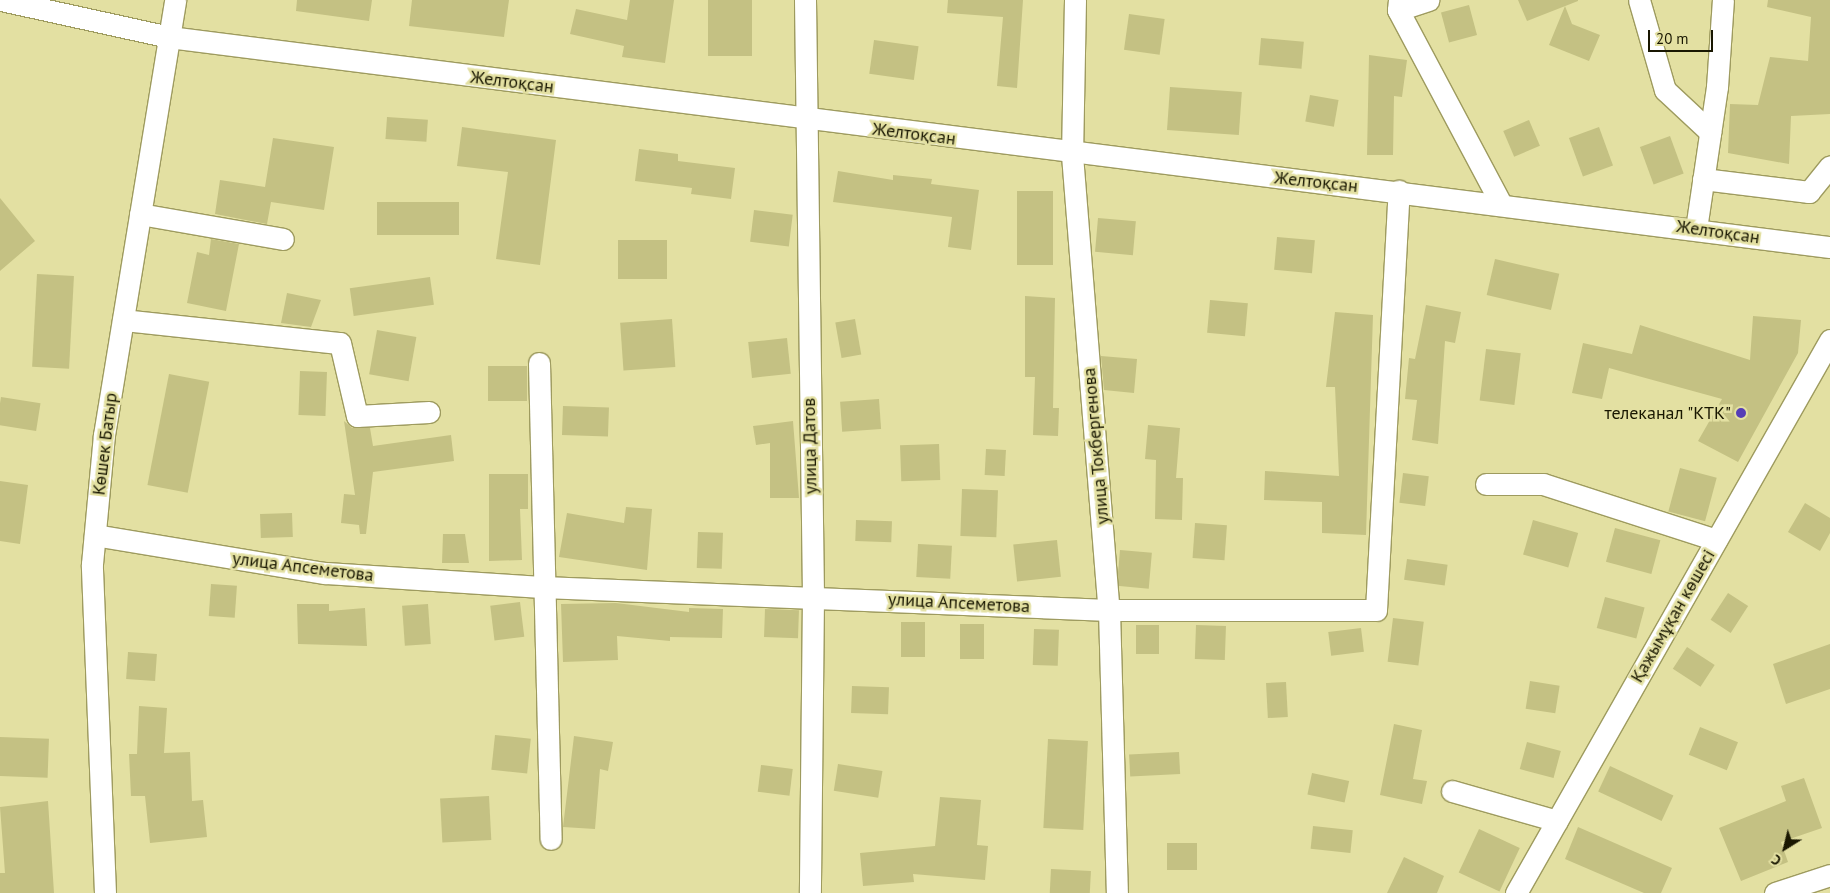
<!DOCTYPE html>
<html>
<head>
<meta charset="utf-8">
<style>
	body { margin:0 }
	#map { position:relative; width:1830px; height:893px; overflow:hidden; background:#e3e0a2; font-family:"PT Sans",sans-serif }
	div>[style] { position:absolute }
	.building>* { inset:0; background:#c4c183; transform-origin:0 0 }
	.roads { filter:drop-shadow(1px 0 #9e9b5f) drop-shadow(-1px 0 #9e9b5f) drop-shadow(0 1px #9e9b5f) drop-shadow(0 -1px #9e9b5f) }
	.minor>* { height:21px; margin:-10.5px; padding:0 10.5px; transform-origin:10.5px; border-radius:10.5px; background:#fff }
	.dots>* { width:14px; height:14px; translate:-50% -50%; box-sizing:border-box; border:2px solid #e3e0a2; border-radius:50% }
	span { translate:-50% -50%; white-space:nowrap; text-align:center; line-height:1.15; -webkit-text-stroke:5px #e3e0a2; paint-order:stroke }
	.street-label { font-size:18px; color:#191701 }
	.poi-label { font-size:18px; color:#191701 }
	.right { translate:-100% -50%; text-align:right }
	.north { position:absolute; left:1760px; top:823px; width:50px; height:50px; -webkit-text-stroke:4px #e3e0a2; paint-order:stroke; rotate:216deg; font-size:14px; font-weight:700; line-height:20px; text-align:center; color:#191701 }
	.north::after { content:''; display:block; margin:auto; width:18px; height:22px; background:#191701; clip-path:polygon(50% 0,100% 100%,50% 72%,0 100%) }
	.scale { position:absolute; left:1648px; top:30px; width:65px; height:22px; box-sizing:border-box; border:2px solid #191701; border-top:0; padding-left:6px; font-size:15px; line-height:18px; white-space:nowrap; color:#191701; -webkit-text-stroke:4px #e3e0a2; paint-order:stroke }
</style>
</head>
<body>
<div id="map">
	<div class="building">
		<i style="clip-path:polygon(297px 0,372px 0,369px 21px,296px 11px)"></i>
		<i style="clip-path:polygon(412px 0,509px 0,504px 37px,409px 26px)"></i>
		<i style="clip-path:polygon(630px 0,674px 0,665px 63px,622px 57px,624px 46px,570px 34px,576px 9px,627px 20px)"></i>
		<i style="left:708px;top:0;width:44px;height:56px"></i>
		<i style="clip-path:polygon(948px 0,1023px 0,1017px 88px,997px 86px,1003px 17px,947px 13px)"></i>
		<i style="clip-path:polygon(1518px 0,1578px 0,1578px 1px,1527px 21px)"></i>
		<i style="clip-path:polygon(1768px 0,1830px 0,1830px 114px,1791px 116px,1789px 164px,1728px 153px,1730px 104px,1758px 105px,1770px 57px,1808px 61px,1811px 17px,1767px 7px)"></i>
		<i style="left:1469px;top:5px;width:31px;height:29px;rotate:75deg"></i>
		<i style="clip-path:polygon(1565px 6px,1572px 24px,1600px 35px,1589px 61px,1549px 45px)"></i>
		<i style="left:1129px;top:14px;width:36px;height:36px;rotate:8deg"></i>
		<i style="left:1261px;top:38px;width:43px;height:27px;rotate:5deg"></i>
		<i style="left:874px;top:40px;width:45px;height:34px;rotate:8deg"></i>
		<i style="clip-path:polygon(1369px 55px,1407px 60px,1402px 97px,1394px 96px,1393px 155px,1367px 155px)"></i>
		<i style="left:1170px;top:87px;width:72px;height:43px;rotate:4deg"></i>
		<i style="left:1310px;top:95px;width:29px;height:27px;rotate:10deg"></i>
		<i style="left:387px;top:117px;width:41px;height:22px;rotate:4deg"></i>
		<i style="left:1529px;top:120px;width:28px;height:28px;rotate:67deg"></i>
		<i style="clip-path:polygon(462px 127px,556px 140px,540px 265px,496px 259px,508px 172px,457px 166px)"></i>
		<i style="left:1599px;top:127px;width:41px;height:32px;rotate:70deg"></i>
		<i style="left:1670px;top:136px;width:40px;height:32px;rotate:70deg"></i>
		<i style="clip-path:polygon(273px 138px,334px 147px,324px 210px,271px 202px,267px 224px,215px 214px,220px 180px,265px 187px)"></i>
		<i style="clip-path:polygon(639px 149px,678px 154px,678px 161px,735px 168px,731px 199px,691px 194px,692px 188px,635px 181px)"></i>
		<i style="clip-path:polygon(838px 171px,893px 180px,893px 175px,932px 179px,931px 184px,979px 190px,971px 250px,948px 247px,952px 217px,833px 202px)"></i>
		<i style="left:1017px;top:191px;width:36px;height:74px"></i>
		<i style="clip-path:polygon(0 198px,35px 241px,0 271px)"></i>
		<i style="left:377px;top:202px;width:82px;height:33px"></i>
		<i style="left:754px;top:210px;width:39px;height:32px;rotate:7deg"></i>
		<i style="left:1098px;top:218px;width:38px;height:34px;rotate:5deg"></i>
		<i style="left:1277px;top:237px;width:38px;height:33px;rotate:5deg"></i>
		<i style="clip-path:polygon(211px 239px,239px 244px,226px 311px,187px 303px,197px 252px,209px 255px)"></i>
		<i style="left:618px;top:240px;width:49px;height:39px"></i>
		<i style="left:1495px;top:259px;width:66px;height:37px;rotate:13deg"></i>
		<i style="left:37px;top:274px;width:37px;height:93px;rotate:3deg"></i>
		<i style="left:430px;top:277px;width:28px;height:81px;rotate:82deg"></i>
		<i style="clip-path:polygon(287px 293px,321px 300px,311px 327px,281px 323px)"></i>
		<i style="clip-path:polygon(1025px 296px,1055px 298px,1053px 408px,1059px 408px,1058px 436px,1033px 435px,1035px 377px,1025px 377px)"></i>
		<i style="left:1210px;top:300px;width:38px;height:33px;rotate:5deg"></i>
		<i style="clip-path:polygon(1426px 305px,1461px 312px,1455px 343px,1445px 341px,1438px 444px,1412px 440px,1417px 400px,1405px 399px,1409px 358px,1415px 359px)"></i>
		<i style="clip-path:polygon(1335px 312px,1373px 315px,1366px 535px,1322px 533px,1322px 502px,1264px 500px,1265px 471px,1339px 476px,1335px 387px,1326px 387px)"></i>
		<i style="clip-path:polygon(1753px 316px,1801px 320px,1798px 353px,1738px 462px,1698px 441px,1722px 399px,1609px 368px,1602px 399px,1572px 393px,1583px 343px,1632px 354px,1640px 325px,1750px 360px)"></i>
		<i style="left:672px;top:319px;width:48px;height:52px;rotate:86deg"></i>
		<i style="left:855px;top:319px;width:36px;height:20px;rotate:80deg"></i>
		<i style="left:377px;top:330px;width:40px;height:45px;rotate:10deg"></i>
		<i style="left:787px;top:338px;width:36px;height:39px;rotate:84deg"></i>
		<i style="left:1486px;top:349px;width:35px;height:52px;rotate:7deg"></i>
		<i style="clip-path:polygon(1101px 356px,1137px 359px,1134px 393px,1104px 390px)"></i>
		<i style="left:488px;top:366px;width:39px;height:35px"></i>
		<i style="left:300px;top:371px;width:27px;height:44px;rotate:2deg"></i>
		<i style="left:169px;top:374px;width:41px;height:113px;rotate:11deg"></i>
		<i style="left:1px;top:397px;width:40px;height:28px;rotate:9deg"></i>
		<i style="left:879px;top:399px;width:30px;height:39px;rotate:86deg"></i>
		<i style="left:563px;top:406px;width:46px;height:29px;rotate:2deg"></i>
		<i style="clip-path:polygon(344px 421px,352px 428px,370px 428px,373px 446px,451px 435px,454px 461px,373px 472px,366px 534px,360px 534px,359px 525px,341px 523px,344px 494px,355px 495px)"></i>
		<i style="clip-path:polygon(793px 421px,799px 498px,770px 498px,770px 443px,756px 445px,753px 426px)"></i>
		<i style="clip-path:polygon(1148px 425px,1180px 428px,1176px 478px,1183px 478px,1182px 520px,1155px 519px,1156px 460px,1145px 459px)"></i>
		<i style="left:939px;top:444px;width:36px;height:39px;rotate:88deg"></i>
		<i style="left:986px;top:449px;width:20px;height:26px;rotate:3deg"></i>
		<i style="left:1680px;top:468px;width:38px;height:45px;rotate:15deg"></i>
		<i style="left:1403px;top:473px;width:26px;height:30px;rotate:7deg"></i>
		<i style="clip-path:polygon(489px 474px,528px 474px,528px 509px,520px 509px,522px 560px,489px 561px)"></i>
		<i style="clip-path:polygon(0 481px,28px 485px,20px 544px,0 541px)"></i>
		<i style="left:962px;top:489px;width:36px;height:47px;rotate:2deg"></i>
		<i style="clip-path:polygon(1805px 503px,1830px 518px,1830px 533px,1820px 551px,1788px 532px)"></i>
		<i style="clip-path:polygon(626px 507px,652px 509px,647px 570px,559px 557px,567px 513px,624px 523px)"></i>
		<i style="left:292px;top:513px;width:24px;height:32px;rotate:88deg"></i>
		<i style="left:856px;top:520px;width:36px;height:21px;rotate:2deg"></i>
		<i style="left:1533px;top:520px;width:47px;height:36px;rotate:16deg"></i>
		<i style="left:1195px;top:523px;width:32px;height:35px;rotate:4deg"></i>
		<i style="left:1615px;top:528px;width:47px;height:35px;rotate:15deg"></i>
		<i style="left:698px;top:532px;width:25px;height:36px;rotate:2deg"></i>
		<i style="clip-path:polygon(443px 534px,465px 534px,469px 563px,442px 563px)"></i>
		<i style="left:1057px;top:540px;width:37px;height:44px;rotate:84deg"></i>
		<i style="left:918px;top:544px;width:34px;height:33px;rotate:3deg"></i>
		<i style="left:1120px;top:550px;width:32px;height:36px;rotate:5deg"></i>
		<i style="left:1407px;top:559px;width:41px;height:21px;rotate:8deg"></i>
		<i style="left:211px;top:584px;width:26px;height:32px;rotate:4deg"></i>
		<i style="left:1728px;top:593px;width:24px;height:32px;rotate:33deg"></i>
		<i style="left:1605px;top:597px;width:41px;height:32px;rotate:15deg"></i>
		<i style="left:520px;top:602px;width:35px;height:30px;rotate:83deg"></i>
		<i style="clip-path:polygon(616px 603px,689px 612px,689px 608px,723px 609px,722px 638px,670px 637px,670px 641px,617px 636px,618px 660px,563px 662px,561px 604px)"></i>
		<i style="clip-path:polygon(297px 604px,329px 604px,329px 611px,365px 608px,367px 646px,298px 644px)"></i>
		<i style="left:428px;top:604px;width:40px;height:26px;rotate:86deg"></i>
		<i style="left:765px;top:609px;width:34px;height:28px;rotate:2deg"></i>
		<i style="left:1393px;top:618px;width:31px;height:44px;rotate:7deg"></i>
		<i style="left:901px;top:622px;width:24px;height:35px"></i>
		<i style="left:960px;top:624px;width:24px;height:35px"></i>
		<i style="left:1136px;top:625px;width:23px;height:29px"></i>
		<i style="left:1196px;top:625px;width:30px;height:34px;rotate:2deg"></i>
		<i style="left:1361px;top:628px;width:24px;height:33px;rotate:83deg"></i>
		<i style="left:1034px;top:629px;width:25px;height:36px;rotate:2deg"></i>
		<i style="clip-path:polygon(1830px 644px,1830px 689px,1786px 704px,1773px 664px)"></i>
		<i style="left:1687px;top:647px;width:33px;height:26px;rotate:33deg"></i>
		<i style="left:128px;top:652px;width:29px;height:27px;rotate:4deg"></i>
		<i style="left:1530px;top:681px;width:30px;height:28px;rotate:9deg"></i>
		<i style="left:1286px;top:682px;width:35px;height:20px;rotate:87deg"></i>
		<i style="left:852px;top:686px;width:37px;height:27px;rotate:2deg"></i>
		<i style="clip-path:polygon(139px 706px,167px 708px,164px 753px,190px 752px,192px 801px,203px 800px,207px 837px,150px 843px,145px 796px,131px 796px,129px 754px,137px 754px)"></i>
		<i style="clip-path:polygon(1394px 724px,1422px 730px,1413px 779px,1427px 781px,1422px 804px,1380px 795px)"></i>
		<i style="left:1700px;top:727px;width:41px;height:30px;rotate:22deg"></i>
		<i style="left:495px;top:735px;width:36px;height:35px;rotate:6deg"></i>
		<i style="clip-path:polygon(574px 736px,613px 742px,608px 771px,600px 769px,595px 829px,563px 827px)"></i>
		<i style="left:0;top:737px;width:49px;height:39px;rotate:2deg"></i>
		<i style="left:1048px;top:739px;width:40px;height:89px;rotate:3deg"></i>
		<i style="left:1527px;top:742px;width:35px;height:28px;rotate:15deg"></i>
		<i style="left:1179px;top:752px;width:22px;height:50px;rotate:87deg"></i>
		<i style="left:838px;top:764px;width:45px;height:27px;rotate:9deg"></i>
		<i style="left:761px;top:765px;width:32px;height:27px;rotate:7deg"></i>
		<i style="left:1610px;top:766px;width:70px;height:28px;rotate:25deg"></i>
		<i style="left:1312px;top:773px;width:38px;height:22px;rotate:12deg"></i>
		<i style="clip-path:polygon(1804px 778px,1822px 828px,1781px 842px,1788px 862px,1741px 881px,1719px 828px,1786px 801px,1781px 786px)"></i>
		<i style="left:489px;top:796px;width:44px;height:49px;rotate:87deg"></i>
		<i style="clip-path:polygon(940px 797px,981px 800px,977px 845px,988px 846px,985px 880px,913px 874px,914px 882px,863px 886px,860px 853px,935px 846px)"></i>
		<i style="clip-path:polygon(48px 801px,54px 893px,0 893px,0 873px,5px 873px,0 807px)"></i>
		<i style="left:1313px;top:826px;width:40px;height:23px;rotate:6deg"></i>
		<i style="clip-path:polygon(1578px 827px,1672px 868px,1661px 893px,1644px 893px,1565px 859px)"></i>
		<i style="left:1479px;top:829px;width:45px;height:48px;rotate:25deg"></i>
		<i style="left:1167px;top:843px;width:30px;height:27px"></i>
		<i style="clip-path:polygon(1404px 857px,1444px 876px,1437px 893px,1387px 893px)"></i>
		<i style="left:1051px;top:869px;width:40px;height:24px;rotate:3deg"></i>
	</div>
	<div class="roads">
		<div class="minor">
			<i style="left:1px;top:0;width:172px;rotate:12.4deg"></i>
			<i style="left:169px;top:37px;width:1674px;rotate:7.21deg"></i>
			<i style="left:805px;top:0;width:596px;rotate:89.23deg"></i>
			<i style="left:813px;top:596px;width:297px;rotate:90.6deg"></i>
			<i style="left:1075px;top:0;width:155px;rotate:91.1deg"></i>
			<i style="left:1072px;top:155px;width:457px;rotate:85.4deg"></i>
			<i style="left:1109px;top:610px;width:283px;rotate:88.4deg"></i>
			<i style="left:1399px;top:0;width:10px;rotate:96deg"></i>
			<i style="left:1398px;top:10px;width:217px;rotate:62deg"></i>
			<i style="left:1639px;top:0;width:94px;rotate:73.9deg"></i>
			<i style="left:1665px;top:90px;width:62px;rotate:43deg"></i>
			<i style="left:1398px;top:10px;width:32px;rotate:-18deg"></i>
			<i style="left:1703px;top:179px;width:107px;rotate:7deg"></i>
			<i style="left:1809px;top:192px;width:33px;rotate:-51deg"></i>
			<i style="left:140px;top:214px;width:145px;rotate:9.9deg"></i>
			<i style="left:1696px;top:229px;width:144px;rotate:-81.6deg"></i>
			<i style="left:1717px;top:87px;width:87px;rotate:-86.1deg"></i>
			<i style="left:123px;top:320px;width:218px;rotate:6.1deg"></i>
			<i style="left:340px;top:343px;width:75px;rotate:76.9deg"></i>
			<i style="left:357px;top:416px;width:72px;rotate:-3.2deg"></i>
			<i style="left:539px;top:363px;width:476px;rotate:88.6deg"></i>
			<i style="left:1486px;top:484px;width:57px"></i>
			<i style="left:1543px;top:484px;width:182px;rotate:17.9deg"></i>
			<i style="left:95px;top:535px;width:233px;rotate:9.4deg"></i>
			<i style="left:325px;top:573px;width:218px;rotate:3.7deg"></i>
			<i style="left:543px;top:587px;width:566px;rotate:2.33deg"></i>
			<i style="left:1109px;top:610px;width:267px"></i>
			<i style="left:1376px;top:610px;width:420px;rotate:-86.9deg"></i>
			<i style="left:1452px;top:791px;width:109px;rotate:15.9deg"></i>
			<i style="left:105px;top:893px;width:329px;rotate:-92.3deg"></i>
			<i style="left:92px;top:564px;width:130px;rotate:-84.7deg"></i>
			<i style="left:104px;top:435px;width:441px;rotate:-80.7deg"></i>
			<i style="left:1516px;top:893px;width:636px;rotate:-60.41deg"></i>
			<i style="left:1775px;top:893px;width:58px;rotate:-18.1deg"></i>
		</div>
	</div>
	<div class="dots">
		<i style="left:1741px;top:413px;background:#553eb6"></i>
	</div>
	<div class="street-label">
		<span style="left:512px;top:82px;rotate:7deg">Желтоқсан</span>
		<span style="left:914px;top:134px;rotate:7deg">Желтоқсан</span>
		<span style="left:1316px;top:182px;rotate:6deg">Желтоқсан</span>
		<span style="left:1718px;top:232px;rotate:8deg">Желтоқсан</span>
		<span style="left:105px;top:444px;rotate:-83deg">Көшек Батыр</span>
		<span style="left:810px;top:446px;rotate:-91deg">улица Датов</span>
		<span style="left:1096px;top:446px;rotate:-95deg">улица Токбергенова</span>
		<span style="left:303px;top:567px;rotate:7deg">улица Апсеметова</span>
		<span style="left:959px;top:603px;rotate:3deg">улица Апсеметова</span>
		<span style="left:1673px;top:616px;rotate:-60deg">Қажымұқан көшесі</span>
	</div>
	<div class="poi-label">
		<span class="right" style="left:1731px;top:413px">телеканал "КТК"</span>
	</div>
	<div class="north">С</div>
	<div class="scale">20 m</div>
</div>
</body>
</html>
